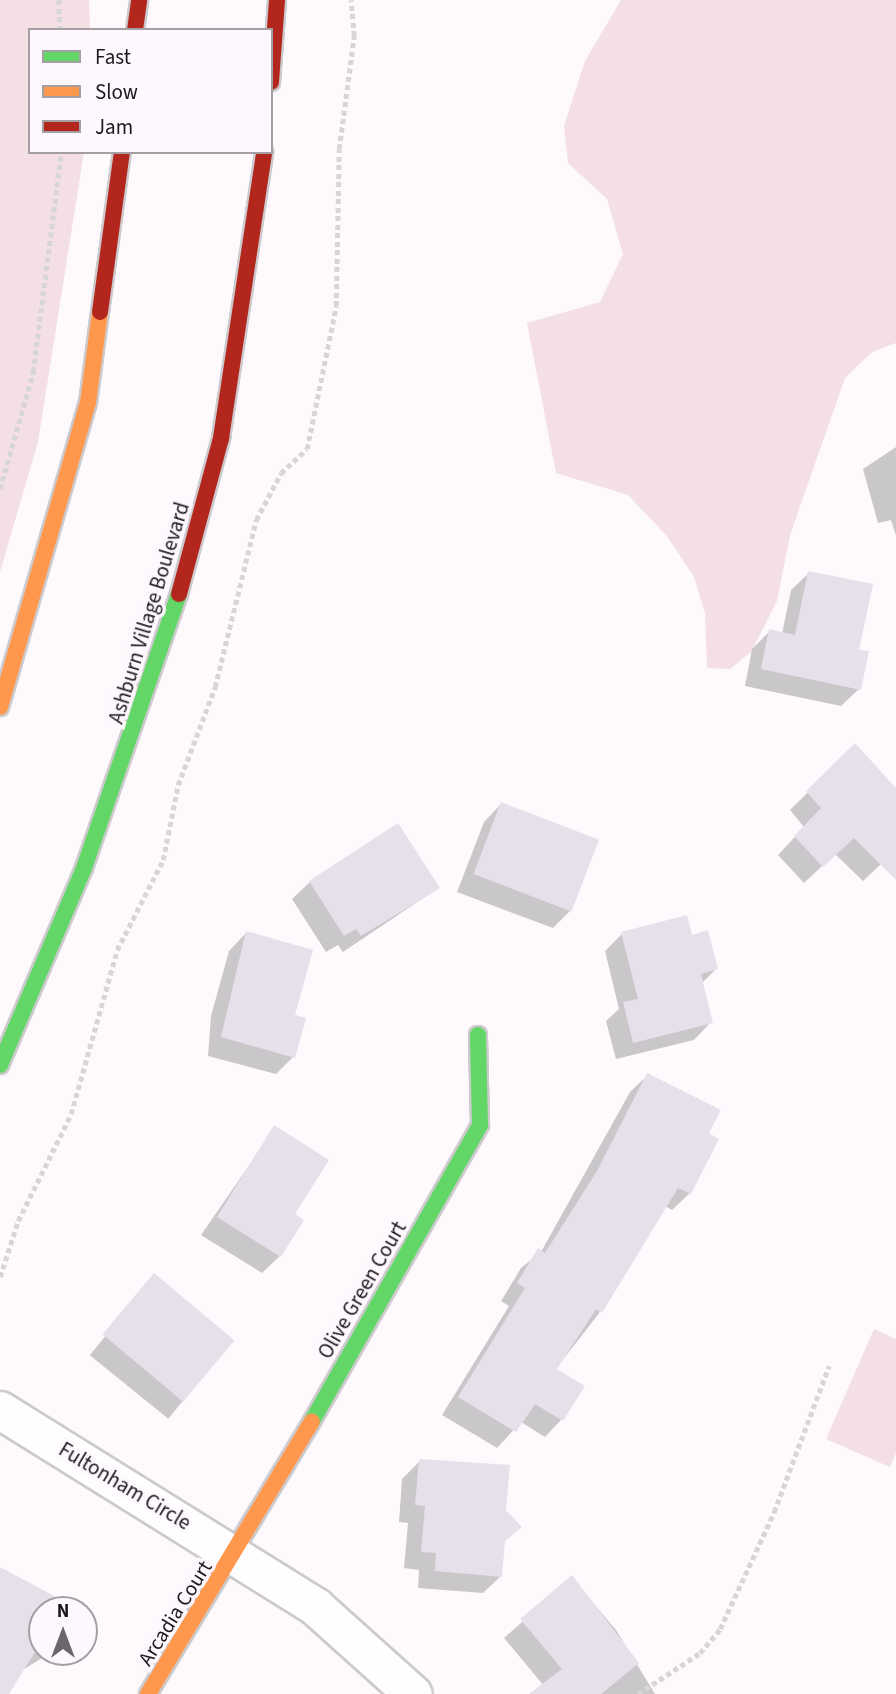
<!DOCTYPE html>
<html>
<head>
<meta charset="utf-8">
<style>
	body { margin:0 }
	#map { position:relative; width:896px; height:1694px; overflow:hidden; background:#fdf9fd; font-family:"Source Sans 3",sans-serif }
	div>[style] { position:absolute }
	.green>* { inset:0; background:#f4dfe4 }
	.shadow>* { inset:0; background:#0003; transform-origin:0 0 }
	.building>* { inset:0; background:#e7e0ea; transform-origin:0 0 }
	.path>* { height:4.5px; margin-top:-2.25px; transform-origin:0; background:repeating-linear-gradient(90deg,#d7d5d7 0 5px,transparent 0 8.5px) }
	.roads { filter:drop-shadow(2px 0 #cccacc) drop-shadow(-2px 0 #cccacc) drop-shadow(0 2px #cccacc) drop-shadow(0 -2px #cccacc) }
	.street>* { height:37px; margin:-18.5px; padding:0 18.5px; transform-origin:18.5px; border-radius:18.5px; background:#fffeff }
	.fast>* { height:16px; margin:-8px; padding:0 8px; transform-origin:8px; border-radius:8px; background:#63d668 }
	.slow>* { height:16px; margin:-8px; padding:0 8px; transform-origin:8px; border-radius:8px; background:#ff974d }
	.jam>* { height:16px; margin:-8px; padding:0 8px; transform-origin:8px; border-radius:8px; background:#b3261e }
	span { translate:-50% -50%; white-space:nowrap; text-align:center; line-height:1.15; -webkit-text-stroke:7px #fef8fe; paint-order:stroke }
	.street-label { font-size:21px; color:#1b191b }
	.legend { position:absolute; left:28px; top:28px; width:245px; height:126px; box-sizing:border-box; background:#fef8fe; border:2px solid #a39fa3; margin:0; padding:9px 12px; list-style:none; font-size:21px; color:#1b191b }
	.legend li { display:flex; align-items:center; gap:14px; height:35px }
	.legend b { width:35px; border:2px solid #a39fa3 }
	.north { position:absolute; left:28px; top:1596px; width:70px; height:70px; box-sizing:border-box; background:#fef8fe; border:2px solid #a39fa3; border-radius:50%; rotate:0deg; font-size:19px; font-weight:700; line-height:28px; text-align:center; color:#1b191b }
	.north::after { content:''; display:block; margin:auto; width:24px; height:32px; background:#6a676a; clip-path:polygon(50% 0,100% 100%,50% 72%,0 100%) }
</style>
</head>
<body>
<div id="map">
	<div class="green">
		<i style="clip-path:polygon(0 0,89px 0,90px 30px,30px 30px,30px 152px,84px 152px,38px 442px,0 572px)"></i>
		<i style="clip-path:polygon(621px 0,896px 0,896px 343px,872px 352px,845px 378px,790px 535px,777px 601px,751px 652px,730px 669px,707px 668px,705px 613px,694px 577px,667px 536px,628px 495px,556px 473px,527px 323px,600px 302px,623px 254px,607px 199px,568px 163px,564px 126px,585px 61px)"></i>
		<i style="clip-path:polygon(874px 1329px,896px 1339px,896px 1453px,890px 1467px,826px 1439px)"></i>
	</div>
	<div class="shadow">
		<i style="clip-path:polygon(896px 447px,896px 536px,891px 520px,878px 523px,863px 469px)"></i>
		<i style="clip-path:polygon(809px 573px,857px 651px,859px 689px,841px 706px,745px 686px,752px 649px,770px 631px,782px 634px,791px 590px)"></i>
		<i style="clip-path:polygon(855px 746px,896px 791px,896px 850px,863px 881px,835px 854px,804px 883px,778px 855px,804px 827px,790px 810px)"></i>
		<i style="clip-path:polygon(501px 804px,570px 911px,553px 928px,457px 892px,484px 822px)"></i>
		<i style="clip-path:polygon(310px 882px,438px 888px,343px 952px,338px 945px,326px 952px,292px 899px)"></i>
		<i style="clip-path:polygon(246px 933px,293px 1017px,293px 1057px,276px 1074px,208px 1056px,211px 1016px,229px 951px)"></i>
		<i style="clip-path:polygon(622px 934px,691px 937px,716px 969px,702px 983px,711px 1022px,694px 1040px,616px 1059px,606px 1021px,619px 1009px,605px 951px)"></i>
		<i style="clip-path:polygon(648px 1075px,707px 1134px,690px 1193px,672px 1210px,665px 1206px,600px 1312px,555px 1370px,562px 1419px,545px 1437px,521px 1422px,497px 1448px,442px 1415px,509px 1306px,501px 1301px,521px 1268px,541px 1252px,630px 1092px)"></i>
		<i style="clip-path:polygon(275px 1128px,292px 1214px,280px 1256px,262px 1273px,201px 1235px)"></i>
		<i style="left:154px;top:1276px;width:101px;height:102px;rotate:39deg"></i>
		<i style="clip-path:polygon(420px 1461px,503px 1543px,501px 1576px,483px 1593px,418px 1588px,419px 1570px,404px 1568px,408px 1523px,399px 1522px,402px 1479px)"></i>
		<i style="clip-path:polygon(0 1569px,77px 1610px,42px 1610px,42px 1652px,52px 1652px,21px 1671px,3px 1694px)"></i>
		<i style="clip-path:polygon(572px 1578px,616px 1630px,655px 1694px,536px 1694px,544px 1686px,504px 1638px)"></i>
	</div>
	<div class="building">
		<i style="clip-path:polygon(808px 571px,873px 584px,859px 650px,869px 651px,861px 690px,761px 669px,769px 629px,795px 635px)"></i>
		<i style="clip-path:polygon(855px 743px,896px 788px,896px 880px,854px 838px,823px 867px,794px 836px,821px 808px,806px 791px)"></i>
		<i style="left:501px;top:802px;width:105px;height:77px;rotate:21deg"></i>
		<i style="clip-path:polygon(398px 823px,440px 888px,361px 936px,356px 929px,344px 936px,309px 881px)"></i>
		<i style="clip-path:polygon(687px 915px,692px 935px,708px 930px,718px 969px,701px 974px,713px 1023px,633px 1043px,623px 1002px,638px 999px,621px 932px)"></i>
		<i style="clip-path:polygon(246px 931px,313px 950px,295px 1015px,306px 1018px,295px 1058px,221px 1037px)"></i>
		<i style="clip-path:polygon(647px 1073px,721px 1110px,709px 1133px,719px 1139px,691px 1194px,678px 1188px,602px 1313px,596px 1309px,557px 1369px,585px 1386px,563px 1421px,535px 1404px,516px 1432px,458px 1397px,525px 1288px,517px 1283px,538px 1248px,545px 1253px,597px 1171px)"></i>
		<i style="clip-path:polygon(274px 1125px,329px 1160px,295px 1214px,304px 1220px,281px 1257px,217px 1217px)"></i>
		<i style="left:154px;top:1273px;width:105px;height:80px;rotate:40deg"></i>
		<i style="clip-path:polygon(419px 1459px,510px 1465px,506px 1510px,522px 1527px,505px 1541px,502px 1577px,435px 1571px,436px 1553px,421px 1552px,425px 1506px,415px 1505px)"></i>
		<i style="clip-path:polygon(0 1567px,73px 1606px,42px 1610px,47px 1652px,44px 1657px,35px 1652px,9px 1694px,0 1694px)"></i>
		<i style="clip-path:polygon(572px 1575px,639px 1663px,601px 1694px,529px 1694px,562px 1669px,520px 1619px)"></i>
	</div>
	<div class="path">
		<i style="left:59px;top:0;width:30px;rotate:88deg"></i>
		<i style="left:0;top:489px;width:122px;rotate:-74.2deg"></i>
		<i style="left:33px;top:372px;width:222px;rotate:-82.7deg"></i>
		<i style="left:0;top:1277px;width:59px;rotate:-72.2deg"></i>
		<i style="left:18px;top:1221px;width:119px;rotate:-63.6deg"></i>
		<i style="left:71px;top:1114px;width:170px;rotate:-74.3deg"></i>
		<i style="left:117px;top:950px;width:101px;rotate:-62.9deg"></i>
		<i style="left:163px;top:860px;width:76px;rotate:-78.7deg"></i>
		<i style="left:178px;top:785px;width:105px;rotate:-69.3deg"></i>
		<i style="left:215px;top:687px;width:172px;rotate:-76.2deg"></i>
		<i style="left:256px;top:520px;width:53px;rotate:-62deg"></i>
		<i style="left:281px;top:473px;width:35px;rotate:-43deg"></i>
		<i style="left:307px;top:449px;width:146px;rotate:-78.5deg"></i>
		<i style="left:336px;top:306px;width:157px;rotate:-88.9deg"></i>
		<i style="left:339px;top:149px;width:114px;rotate:-82.4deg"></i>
		<i style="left:354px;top:36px;width:36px;rotate:-95deg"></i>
		<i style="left:638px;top:1694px;width:74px;rotate:-33.5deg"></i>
		<i style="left:700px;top:1653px;width:31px;rotate:-50deg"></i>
		<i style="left:720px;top:1629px;width:129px;rotate:-65.2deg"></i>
		<i style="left:774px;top:1512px;width:156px;rotate:-69.4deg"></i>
	</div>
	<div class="roads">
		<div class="street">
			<i style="left:0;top:1410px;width:372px;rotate:31.9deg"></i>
			<i style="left:316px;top:1607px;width:130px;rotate:41.9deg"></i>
		</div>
		<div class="fast">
			<i style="left:0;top:1065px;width:214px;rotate:-66.9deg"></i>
			<i style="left:84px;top:868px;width:290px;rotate:-70.9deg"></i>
			<i style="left:312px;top:1421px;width:340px;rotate:-60.4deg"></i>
			<i style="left:480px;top:1125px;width:90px;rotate:-91.3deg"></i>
		</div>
		<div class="slow">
			<i style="left:0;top:707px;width:316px;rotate:-73.9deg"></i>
			<i style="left:88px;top:403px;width:92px;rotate:-82.5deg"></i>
			<i style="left:148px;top:1694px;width:318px;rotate:-59deg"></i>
		</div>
		<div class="jam">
			<i style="left:135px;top:30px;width:30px;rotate:-82deg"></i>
			<i style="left:271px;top:82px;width:82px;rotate:-85.8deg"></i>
			<i style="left:100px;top:312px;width:162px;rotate:-82.2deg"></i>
			<i style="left:179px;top:594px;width:162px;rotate:-74.9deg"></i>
			<i style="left:221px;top:438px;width:289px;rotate:-81.4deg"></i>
		</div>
	</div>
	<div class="street-label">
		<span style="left:149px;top:613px;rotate:-73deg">Ashburn Village Boulevard</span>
		<span style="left:362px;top:1290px;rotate:-60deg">Olive Green Court</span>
		<span style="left:125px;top:1486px;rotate:31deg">Fultonham Circle</span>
		<span style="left:175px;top:1613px;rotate:-58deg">Arcadia Court</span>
	</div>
	<ul class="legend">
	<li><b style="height:9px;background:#63d668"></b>Fast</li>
	<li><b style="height:9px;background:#ff974d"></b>Slow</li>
	<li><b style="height:9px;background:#b3261e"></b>Jam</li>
	</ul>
	<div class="north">N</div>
</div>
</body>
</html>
